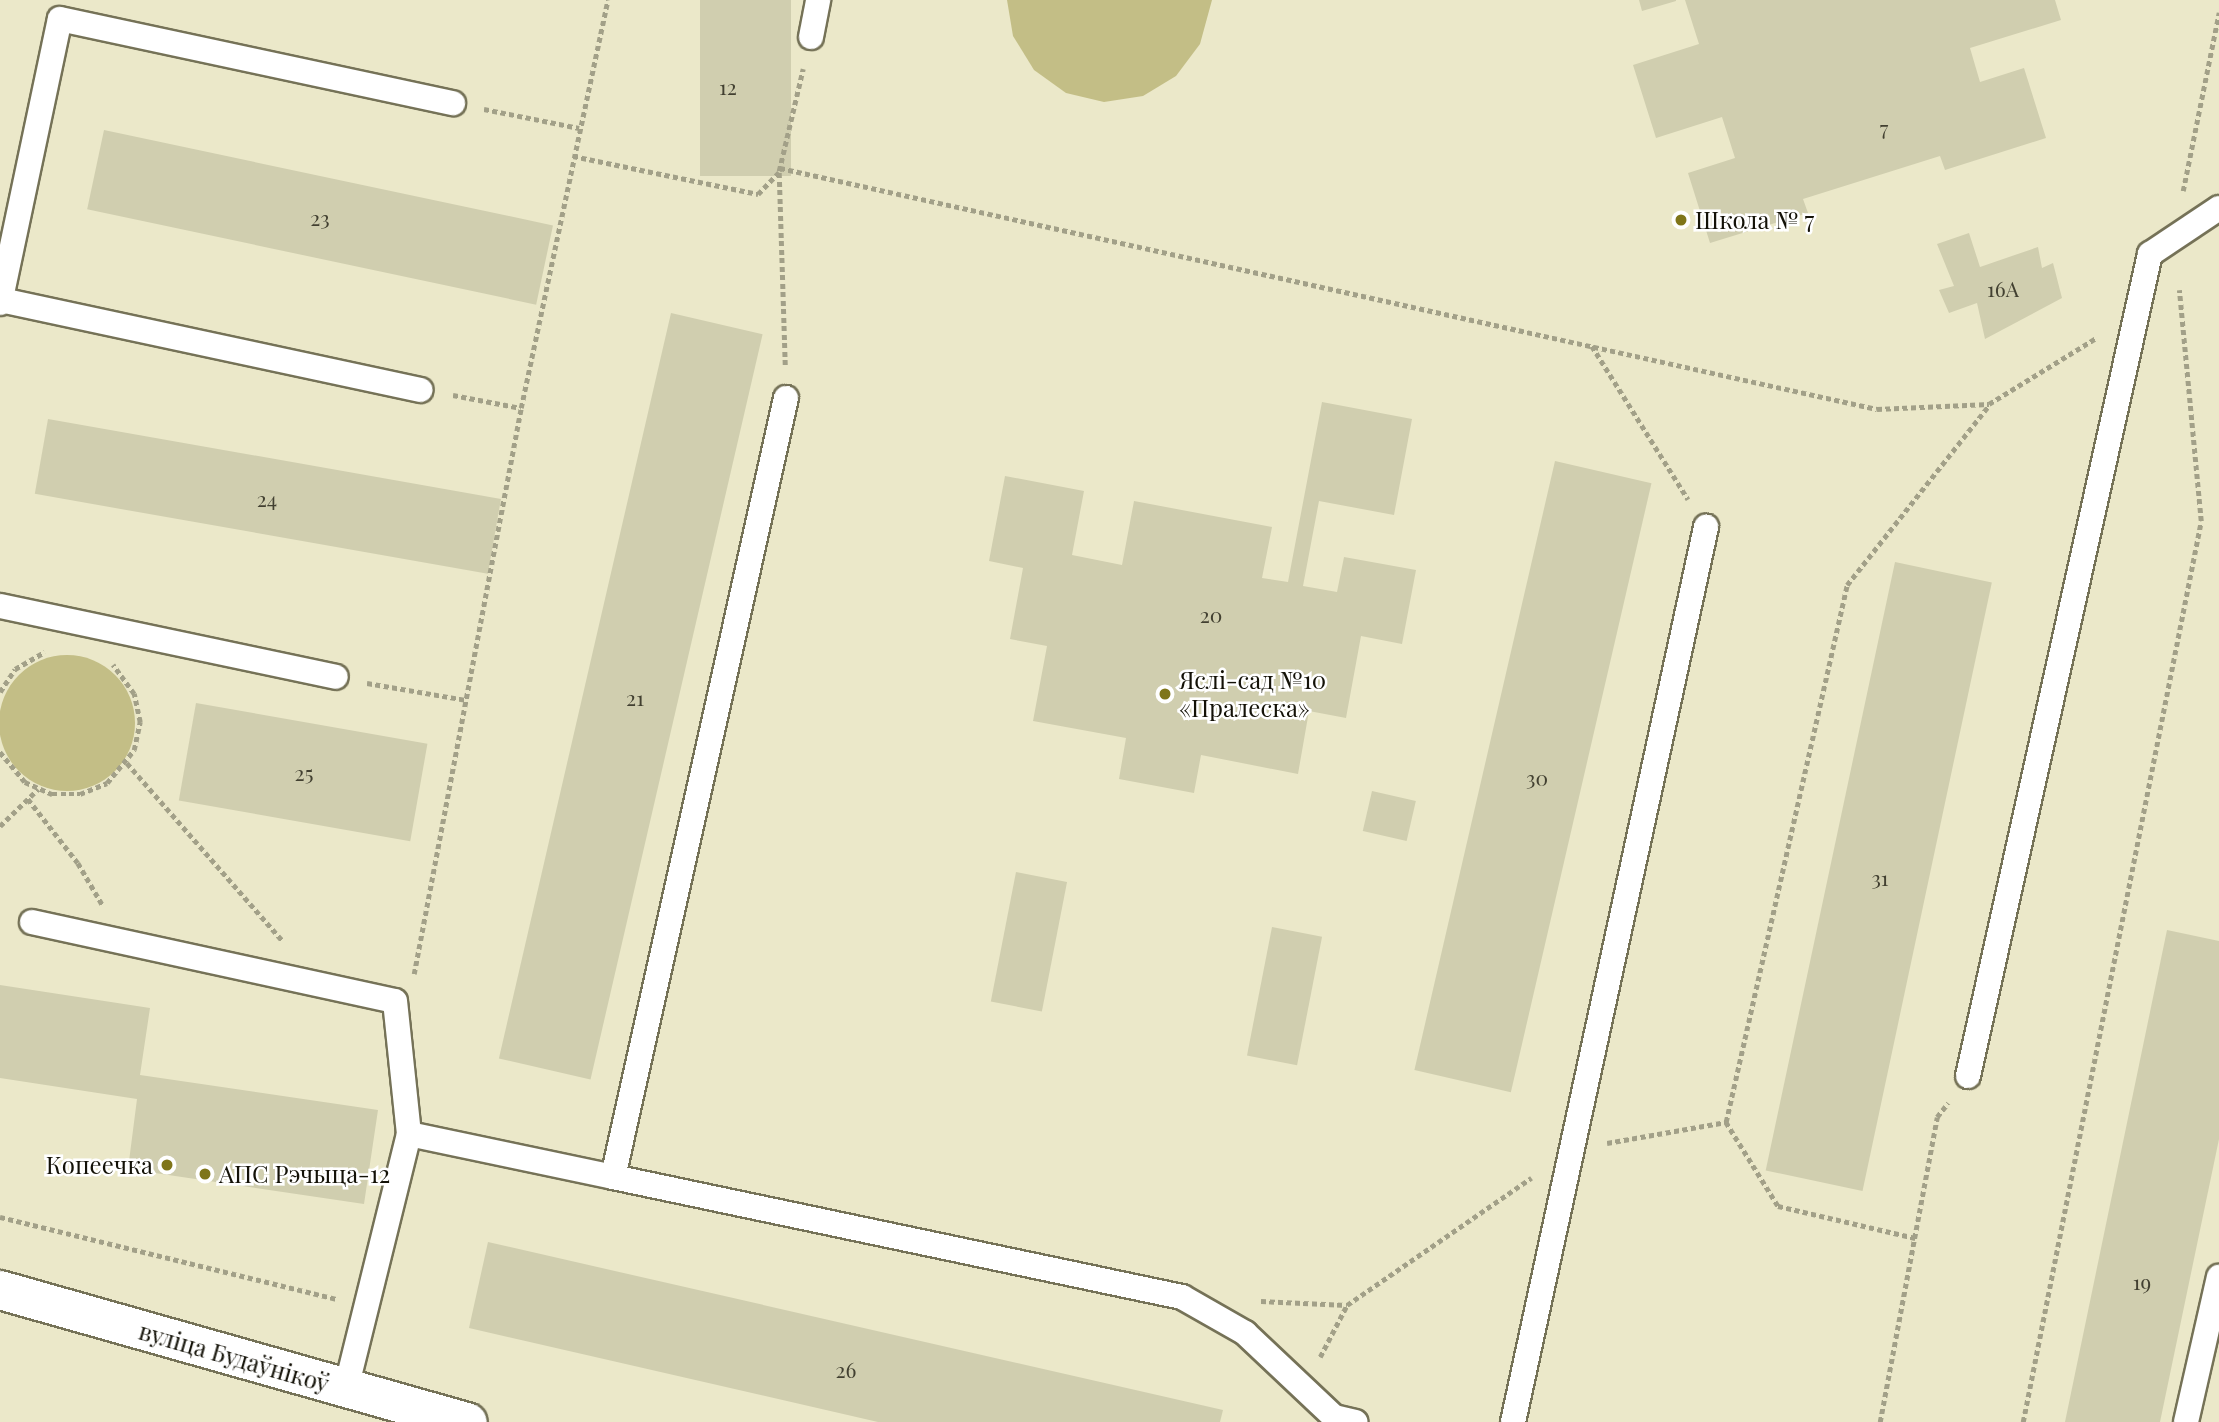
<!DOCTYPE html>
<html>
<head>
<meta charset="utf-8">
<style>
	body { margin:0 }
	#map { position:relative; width:2219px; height:1422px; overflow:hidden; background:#ebe8c9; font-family:"Playfair Display",serif }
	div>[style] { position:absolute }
	.green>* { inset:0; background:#c3be86 }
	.round { border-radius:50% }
	.building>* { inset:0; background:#d0ceaf; transform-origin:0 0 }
	.path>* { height:4.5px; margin-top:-2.25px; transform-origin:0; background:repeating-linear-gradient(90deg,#a2a088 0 5px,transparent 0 8.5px) }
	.roads { filter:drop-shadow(2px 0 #757257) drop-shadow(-2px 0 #757257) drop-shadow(0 2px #757257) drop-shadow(0 -2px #757257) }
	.lane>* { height:24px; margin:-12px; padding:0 12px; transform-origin:12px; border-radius:12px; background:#fff }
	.street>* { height:38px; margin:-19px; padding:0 19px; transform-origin:19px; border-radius:19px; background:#fff }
	.dots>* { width:19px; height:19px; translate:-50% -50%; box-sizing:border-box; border:4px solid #fff; border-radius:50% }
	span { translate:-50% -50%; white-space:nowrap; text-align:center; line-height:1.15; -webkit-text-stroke:5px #fff; paint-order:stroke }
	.number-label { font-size:21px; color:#424031 }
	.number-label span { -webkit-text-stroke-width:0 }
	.poi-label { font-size:24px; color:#131107 }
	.left { translate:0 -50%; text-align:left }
	.right { translate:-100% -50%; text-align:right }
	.street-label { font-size:24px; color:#131107 }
</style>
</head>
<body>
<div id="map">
	<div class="green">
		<i style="clip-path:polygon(1007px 0,1212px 0,1200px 44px,1176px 76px,1143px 96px,1104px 102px,1066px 93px,1034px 70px,1013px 36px)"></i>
		<i class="round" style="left:-1px;top:655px;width:136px;height:136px"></i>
	</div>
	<div class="building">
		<i style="left:700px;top:0;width:91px;height:176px"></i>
		<i style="clip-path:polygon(1639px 0,1676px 0,1676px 1px,1642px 11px)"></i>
		<i style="clip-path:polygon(1685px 0,2055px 0,2061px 20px,1970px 48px,1980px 82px,2024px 68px,2046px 138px,1945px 170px,1940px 156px,1803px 199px,1808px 213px,1710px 243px,1688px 173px,1735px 158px,1722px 117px,1656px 138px,1633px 65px,1699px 44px)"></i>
		<i style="left:104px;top:130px;width:459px;height:81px;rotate:12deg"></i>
		<i style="clip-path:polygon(1969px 233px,1980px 267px,2038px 247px,2042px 268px,2053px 263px,2062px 298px,1985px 339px,1977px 303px,1949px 313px,1939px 290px,1954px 286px,1937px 244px)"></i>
		<i style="left:671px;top:313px;width:94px;height:765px;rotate:13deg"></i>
		<i style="clip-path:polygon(1322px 402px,1412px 419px,1394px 515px,1319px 501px,1303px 586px,1337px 592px,1344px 557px,1416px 570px,1402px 644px,1361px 636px,1346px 718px,1309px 711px,1298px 774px,1201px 755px,1194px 793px,1119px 779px,1126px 738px,1033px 721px,1047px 646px,1010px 639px,1023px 568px,989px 561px,1005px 476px,1084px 491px,1072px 555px,1122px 565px,1134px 501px,1272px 527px,1262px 578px,1288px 582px)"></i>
		<i style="left:48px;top:419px;width:460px;height:76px;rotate:10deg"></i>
		<i style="left:1555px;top:461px;width:99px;height:625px;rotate:13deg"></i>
		<i style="left:1895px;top:562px;width:99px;height:622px;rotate:12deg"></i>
		<i style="left:196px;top:703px;width:235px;height:99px;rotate:10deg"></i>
		<i style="left:1372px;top:791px;width:45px;height:41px;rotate:13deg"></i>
		<i style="left:1016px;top:872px;width:52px;height:132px;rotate:11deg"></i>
		<i style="left:1272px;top:927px;width:51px;height:131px;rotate:11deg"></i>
		<i style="clip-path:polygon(2167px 930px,2219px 941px,2219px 1139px,2160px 1422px,2065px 1422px)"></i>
		<i style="clip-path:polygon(0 985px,150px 1008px,140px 1075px,378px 1110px,364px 1204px,128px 1169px,137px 1099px,0 1078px)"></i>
		<i style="clip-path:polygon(488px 1242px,1223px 1410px,1220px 1422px,878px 1422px,469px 1328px)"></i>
	</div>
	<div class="path">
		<i style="left:484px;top:109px;width:97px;rotate:11.3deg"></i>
		<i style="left:573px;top:156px;width:189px;rotate:11.6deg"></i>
		<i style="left:758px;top:194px;width:30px;rotate:-46deg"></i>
		<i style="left:780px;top:168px;width:1123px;rotate:12.39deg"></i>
		<i style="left:1877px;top:409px;width:112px;rotate:-2.6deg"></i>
		<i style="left:1989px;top:404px;width:126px;rotate:-31.7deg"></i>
		<i style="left:2183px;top:191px;width:182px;rotate:-78.6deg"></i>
		<i style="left:1592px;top:346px;width:181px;rotate:57.9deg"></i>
		<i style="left:785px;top:365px;width:194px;rotate:-91.8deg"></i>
		<i style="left:779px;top:171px;width:105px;rotate:-76.8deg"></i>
		<i style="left:453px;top:395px;width:69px;rotate:10.8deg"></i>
		<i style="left:367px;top:683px;width:100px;rotate:9.7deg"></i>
		<i style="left:0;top:692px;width:27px;rotate:-57deg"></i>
		<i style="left:15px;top:669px;width:34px;rotate:-30deg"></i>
		<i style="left:0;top:752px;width:39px;rotate:50deg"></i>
		<i style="left:25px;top:782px;width:30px;rotate:24deg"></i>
		<i style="left:52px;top:794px;width:28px"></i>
		<i style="left:80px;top:794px;width:29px;rotate:-22deg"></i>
		<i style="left:107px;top:783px;width:43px;rotate:-50.7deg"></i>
		<i style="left:134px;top:750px;width:29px;rotate:-78deg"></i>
		<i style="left:140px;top:722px;width:29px;rotate:-102deg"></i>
		<i style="left:134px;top:694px;width:36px;rotate:-126deg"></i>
		<i style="left:127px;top:763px;width:237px;rotate:48.8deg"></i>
		<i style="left:28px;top:799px;width:81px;rotate:52deg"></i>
		<i style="left:78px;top:863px;width:48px;rotate:59.7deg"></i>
		<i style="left:0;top:826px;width:53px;rotate:-44.2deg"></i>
		<i style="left:414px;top:974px;width:576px;rotate:-79.29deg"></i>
		<i style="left:521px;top:408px;width:417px;rotate:-78deg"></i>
		<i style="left:1726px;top:1122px;width:99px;rotate:58.2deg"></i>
		<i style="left:1778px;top:1206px;width:141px;rotate:13.1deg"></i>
		<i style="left:1607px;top:1143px;width:121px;rotate:-10deg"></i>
		<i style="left:1726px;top:1122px;width:550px;rotate:-77.3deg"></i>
		<i style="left:1847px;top:585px;width:229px;rotate:-51.7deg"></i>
		<i style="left:0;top:1217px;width:346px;rotate:13.7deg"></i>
		<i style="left:1261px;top:1301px;width:86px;rotate:2.7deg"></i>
		<i style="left:1347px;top:1305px;width:224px;rotate:-34.6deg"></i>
		<i style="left:1320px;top:1357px;width:59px;rotate:-62.6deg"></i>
		<i style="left:1880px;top:1422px;width:310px;rotate:-79.4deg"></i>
		<i style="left:1937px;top:1117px;width:18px;rotate:-52deg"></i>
		<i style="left:2023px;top:1422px;width:918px;rotate:-78.82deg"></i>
		<i style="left:2201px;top:521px;width:232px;rotate:-95.4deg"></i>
	</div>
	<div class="roads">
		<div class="lane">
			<i style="left:811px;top:37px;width:38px;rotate:-79deg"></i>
			<i style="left:1px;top:300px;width:429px;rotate:12.1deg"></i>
			<i style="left:0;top:303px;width:290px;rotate:-78.1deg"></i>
			<i style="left:60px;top:19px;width:402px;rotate:12.1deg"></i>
			<i style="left:0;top:606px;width:343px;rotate:11.9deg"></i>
			<i style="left:32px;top:922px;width:371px;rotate:12.3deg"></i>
			<i style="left:395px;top:1001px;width:134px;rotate:84deg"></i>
			<i style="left:409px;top:1134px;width:262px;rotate:103.9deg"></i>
			<i style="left:1968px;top:1076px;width:842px;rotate:-77.52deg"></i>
			<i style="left:2150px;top:254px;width:83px;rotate:-33.7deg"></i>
			<i style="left:409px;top:1134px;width:208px;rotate:11.9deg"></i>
			<i style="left:613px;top:1177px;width:798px;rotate:-77.48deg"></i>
			<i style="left:613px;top:1177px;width:582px;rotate:11.91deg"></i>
			<i style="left:1182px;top:1297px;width:73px;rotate:29.7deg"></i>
			<i style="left:1245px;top:1333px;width:122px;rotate:43.3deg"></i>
			<i style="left:1334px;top:1417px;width:22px;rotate:13deg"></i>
			<i style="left:1513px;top:1422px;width:916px;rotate:-77.83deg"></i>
			<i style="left:2186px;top:1422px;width:149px;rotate:-77.2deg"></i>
		</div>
		<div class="street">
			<i style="left:0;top:1290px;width:486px;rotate:15.8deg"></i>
		</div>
	</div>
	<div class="dots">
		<i style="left:1681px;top:220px;background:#7f7519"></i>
		<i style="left:1165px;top:694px;background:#7f7519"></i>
		<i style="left:167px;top:1165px;background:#7f7519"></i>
		<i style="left:205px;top:1174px;background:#7f7519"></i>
	</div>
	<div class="number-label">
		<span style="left:728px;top:86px">12</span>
		<span style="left:1884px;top:127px">7</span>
		<span style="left:320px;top:217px">23</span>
		<span style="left:2003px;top:288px">16А</span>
		<span style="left:267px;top:498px">24</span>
		<span style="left:1211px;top:614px">20</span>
		<span style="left:635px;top:697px">21</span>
		<span style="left:304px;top:772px">25</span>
		<span style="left:1537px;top:777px">30</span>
		<span style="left:1880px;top:877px">31</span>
		<span style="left:2142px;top:1281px">19</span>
		<span style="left:846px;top:1369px">26</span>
	</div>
	<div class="poi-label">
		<span class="left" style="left:1695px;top:220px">Школа № 7</span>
		<span class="left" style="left:1179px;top:694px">Яслі-сад №10<br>«Пралеска»</span>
		<span class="right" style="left:153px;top:1165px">Копеечка</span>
		<span class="left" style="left:219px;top:1174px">АПС Рэчыца-12</span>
	</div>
	<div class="street-label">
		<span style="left:234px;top:1357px;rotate:16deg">вуліца Будаўнікоў</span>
	</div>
</div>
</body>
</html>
